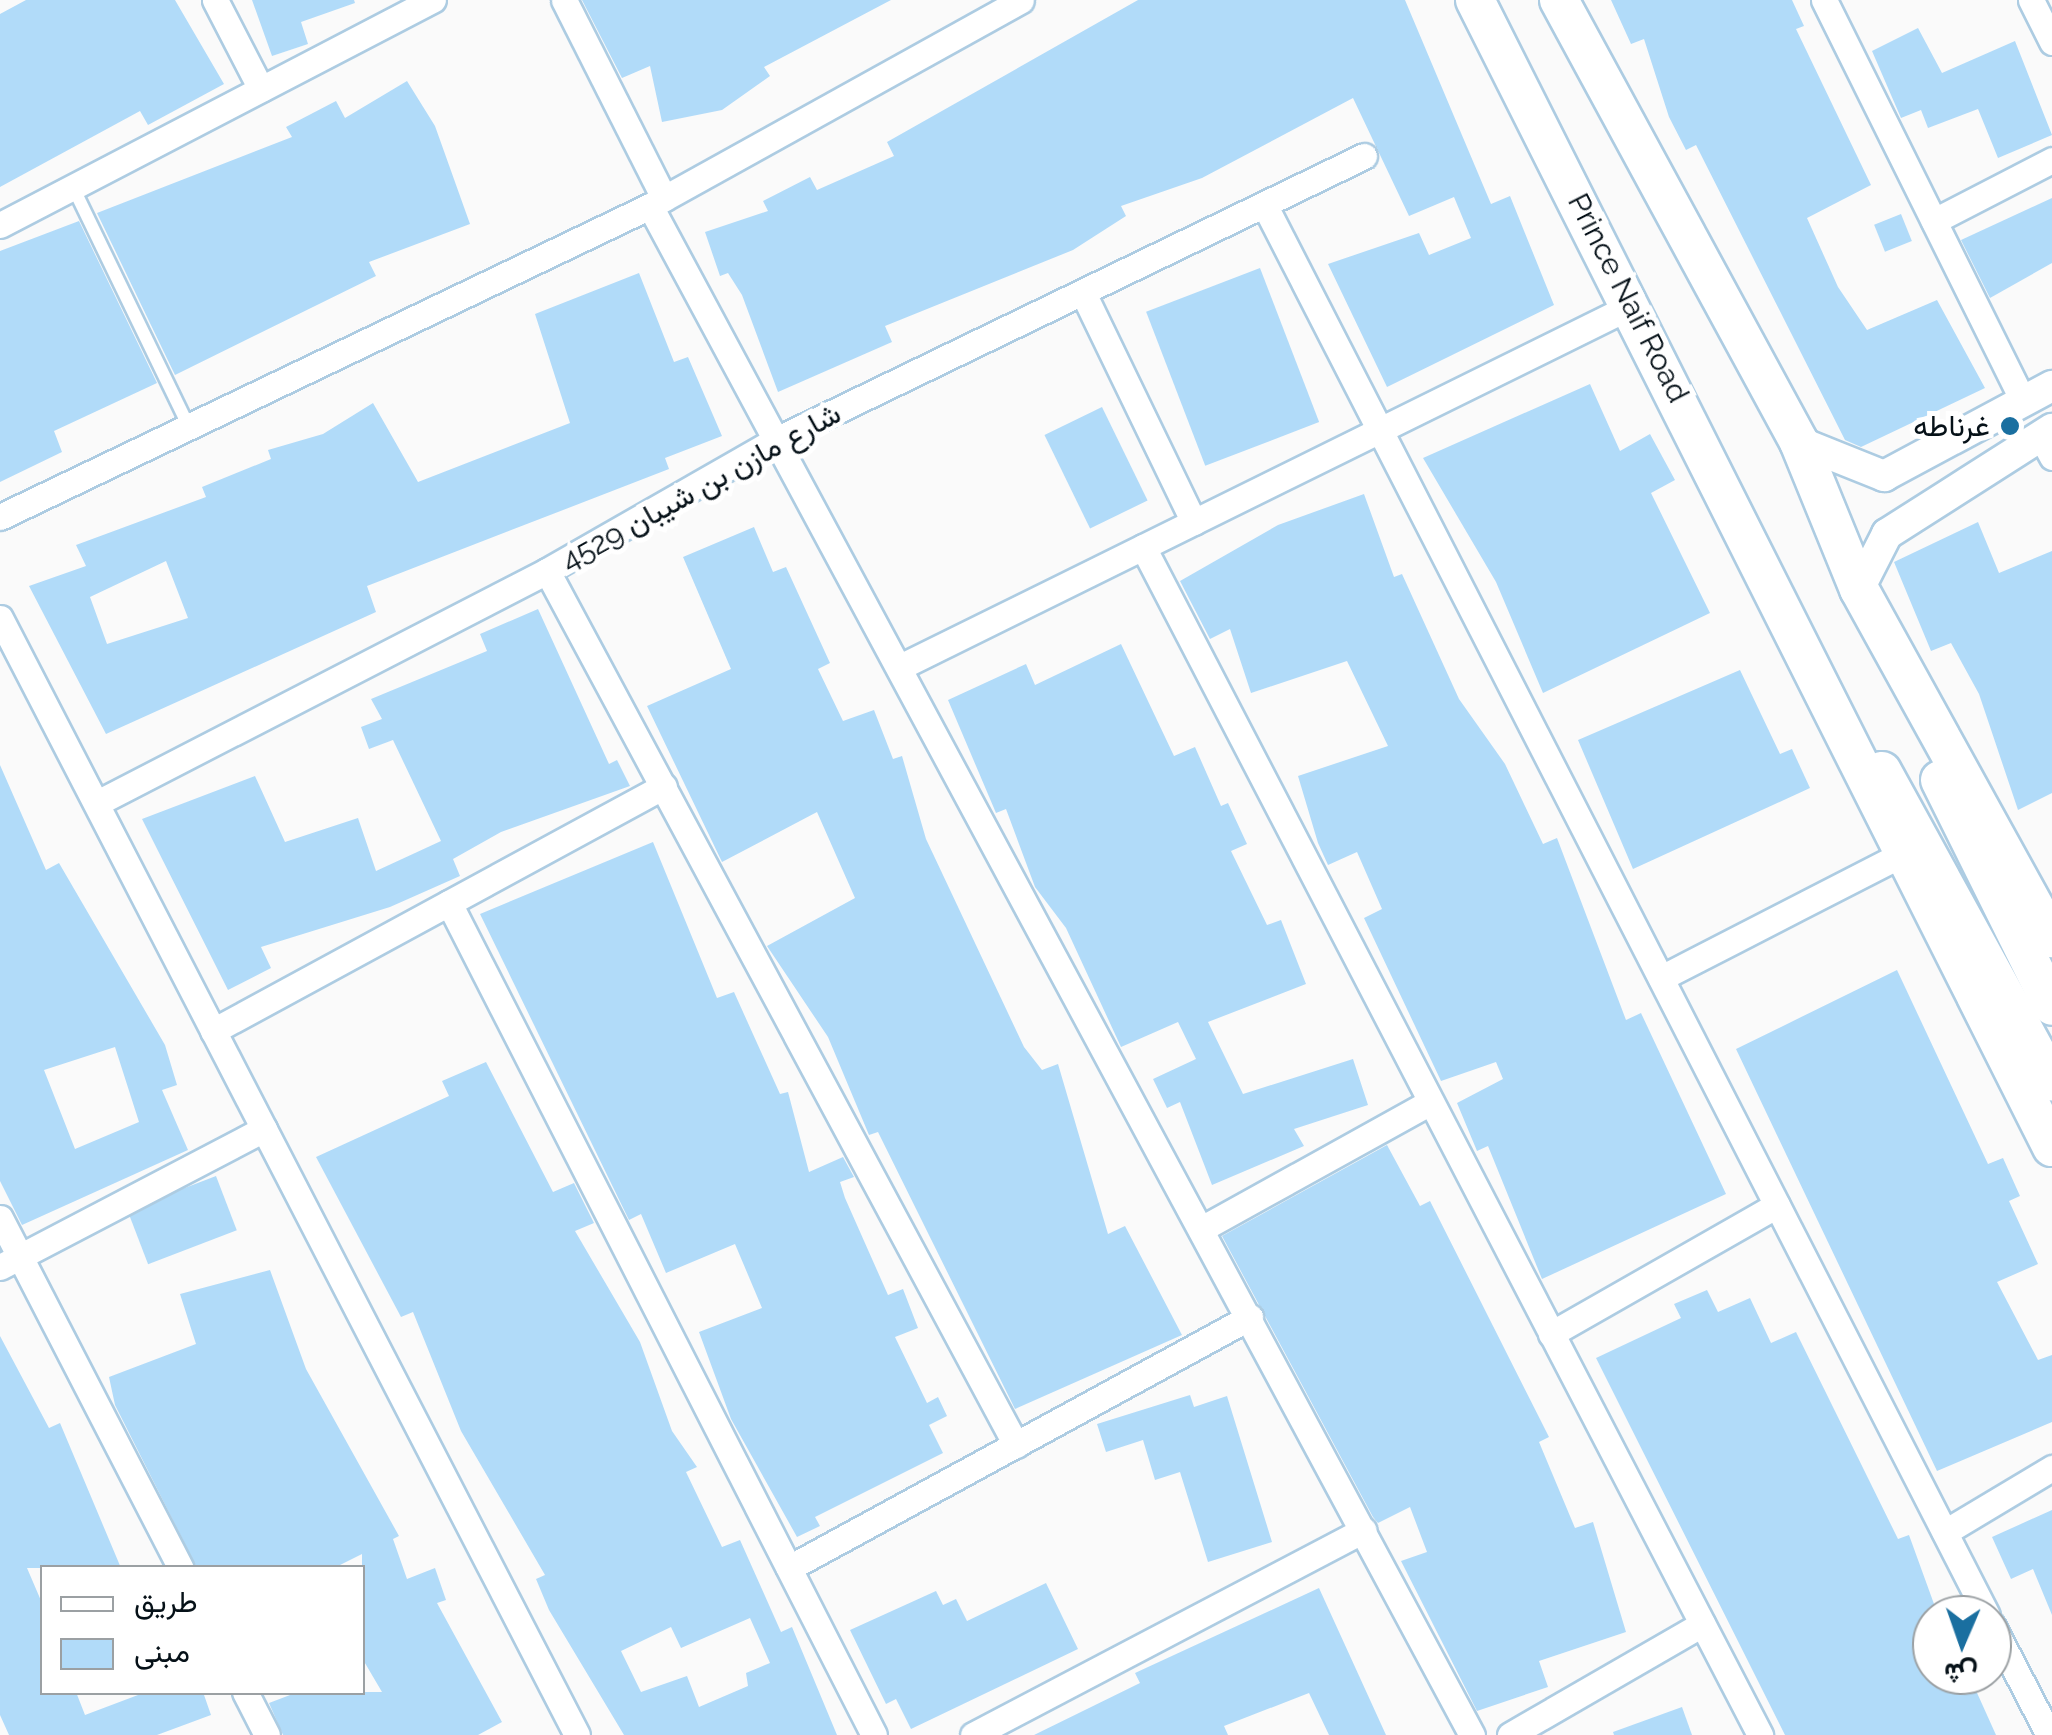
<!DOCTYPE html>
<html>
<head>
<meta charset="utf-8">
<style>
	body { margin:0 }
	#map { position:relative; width:2052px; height:1735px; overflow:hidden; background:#fafafa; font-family:Raleway,Vazirmatn,sans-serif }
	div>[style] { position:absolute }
	.building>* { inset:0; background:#b1dbf9; transform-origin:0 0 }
	.roads { filter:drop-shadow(2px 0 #adcce2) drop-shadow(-2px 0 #adcce2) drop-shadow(0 2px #adcce2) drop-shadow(0 -2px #adcce2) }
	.service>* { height:12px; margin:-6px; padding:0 6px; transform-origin:6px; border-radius:6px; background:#fff }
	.minor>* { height:25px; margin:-12.5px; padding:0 12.5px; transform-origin:12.5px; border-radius:12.5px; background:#fff }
	.tertiary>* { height:30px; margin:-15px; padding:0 15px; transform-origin:15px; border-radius:15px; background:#fff }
	.primary>* { height:38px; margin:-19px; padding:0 19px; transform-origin:19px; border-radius:19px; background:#fff }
	.dots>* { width:28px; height:28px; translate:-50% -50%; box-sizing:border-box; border:5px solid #fff; border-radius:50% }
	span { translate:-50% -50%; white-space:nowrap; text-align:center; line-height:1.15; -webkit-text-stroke:10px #fff; paint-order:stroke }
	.street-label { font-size:30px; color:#061118 }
	.poi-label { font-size:30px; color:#061118 }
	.right { translate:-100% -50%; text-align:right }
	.legend { position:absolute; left:40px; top:1565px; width:325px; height:130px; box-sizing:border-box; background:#fff; border:2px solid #9ba0a3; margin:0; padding:12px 18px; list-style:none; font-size:30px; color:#061118 }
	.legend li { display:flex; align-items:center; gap:20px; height:50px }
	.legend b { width:50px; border:2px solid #9ba0a3 }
	.north { position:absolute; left:1912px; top:1595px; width:100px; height:100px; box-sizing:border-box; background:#fff; border:2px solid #9ba0a3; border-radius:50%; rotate:182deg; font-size:28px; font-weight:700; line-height:40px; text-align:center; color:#061118 }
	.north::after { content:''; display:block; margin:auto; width:35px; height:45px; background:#1a6fa0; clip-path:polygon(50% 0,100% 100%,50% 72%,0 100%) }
</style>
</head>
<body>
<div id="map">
	<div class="building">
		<i style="clip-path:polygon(26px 0,175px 0,224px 84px,148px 125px,140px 111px,0 187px,0 14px)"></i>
		<i style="clip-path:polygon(252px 0,354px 0,355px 3px,301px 22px,308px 44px,272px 56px)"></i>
		<i style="clip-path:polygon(582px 0,891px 0,764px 67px,770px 76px,722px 110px,662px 122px,650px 66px,622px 78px)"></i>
		<i style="clip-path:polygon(1138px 0,1405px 0,1491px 204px,1510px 196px,1554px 305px,1387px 387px,1328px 264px,1419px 233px,1429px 255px,1471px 238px,1454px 197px,1409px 216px,1353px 98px,1202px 178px,1121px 206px,1126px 216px,1073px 250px,885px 326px,892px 342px,778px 392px,742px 295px,728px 273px,720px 276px,705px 232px,768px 211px,763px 201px,810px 177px,817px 190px,894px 156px,887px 142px)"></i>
		<i style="clip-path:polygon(1611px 0,1792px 0,1804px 26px,1796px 29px,1871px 185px,1807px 218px,1838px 287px,1867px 330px,1937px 300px,1985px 388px,1861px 447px,1845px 440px,1696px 145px,1686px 150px,1669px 117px,1644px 39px,1631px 44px)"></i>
		<i style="clip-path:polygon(1918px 28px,1942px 73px,2015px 41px,2052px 135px,1998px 158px,1978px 109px,1928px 128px,1921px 110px,1901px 118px,1872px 51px)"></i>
		<i style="clip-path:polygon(407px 81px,435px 126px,470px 224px,369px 262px,376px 276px,175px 375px,97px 213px,292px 137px,286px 127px,336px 101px,345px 118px)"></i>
		<i style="clip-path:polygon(2052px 198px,2052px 263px,1990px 298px,1961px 240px)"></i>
		<i style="left:1901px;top:214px;width:29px;height:29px;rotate:68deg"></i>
		<i style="clip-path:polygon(79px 221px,157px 383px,54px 431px,62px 452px,0 482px,0 251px)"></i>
		<i style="left:1260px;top:268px;width:165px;height:122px;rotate:69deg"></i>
		<i style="clip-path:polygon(evenodd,639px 273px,674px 362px,688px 357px,722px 436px,665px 458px,669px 469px,367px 586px,376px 612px,106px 734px,29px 586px,86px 566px,76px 545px,206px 497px,202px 487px,271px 459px,268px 450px,323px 434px,373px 403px,418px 482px,570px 423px,535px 314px,639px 273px,166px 561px,188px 618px,107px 644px,90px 597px,166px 561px)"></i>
		<i style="clip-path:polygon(1590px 384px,1620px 451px,1650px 434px,1675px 480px,1651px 493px,1710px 613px,1543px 693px,1496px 582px,1423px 458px)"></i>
		<i style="left:1102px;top:407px;width:104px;height:64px;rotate:64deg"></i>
		<i style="clip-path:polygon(1364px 494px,1394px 577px,1402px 574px,1459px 699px,1505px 764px,1543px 844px,1557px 838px,1626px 1020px,1641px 1013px,1726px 1194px,1542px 1279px,1488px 1146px,1477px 1151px,1457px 1103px,1503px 1079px,1496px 1062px,1441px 1081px,1364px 918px,1382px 909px,1357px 852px,1328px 865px,1318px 843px,1298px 776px,1388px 746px,1347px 661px,1251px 693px,1230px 629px,1210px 639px,1180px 581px,1278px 525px)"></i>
		<i style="clip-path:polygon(1978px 522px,1999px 573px,2052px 551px,2052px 793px,2018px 810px,1979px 694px,1951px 643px,1931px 651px,1894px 562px)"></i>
		<i style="clip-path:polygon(754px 527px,773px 572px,786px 567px,830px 663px,818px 669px,843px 721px,874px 710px,893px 759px,902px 756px,926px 839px,1024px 1047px,1042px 1070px,1058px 1064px,1108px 1234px,1125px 1226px,1182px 1335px,1015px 1409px,878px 1132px,869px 1135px,828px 1037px,767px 946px,855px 898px,817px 812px,722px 862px,647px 706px,731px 669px,683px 557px)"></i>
		<i style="clip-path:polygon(538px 609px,609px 764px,617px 760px,630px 786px,501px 832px,453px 859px,460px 876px,390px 907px,261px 947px,271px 968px,228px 990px,142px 819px,255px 776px,285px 842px,358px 818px,376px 871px,441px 841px,393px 740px,369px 749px,361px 727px,382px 719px,371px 699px,487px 651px,480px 634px)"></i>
		<i style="clip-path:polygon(1121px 644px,1174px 756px,1195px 747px,1221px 806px,1228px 803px,1247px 844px,1231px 851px,1267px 925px,1281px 920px,1306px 984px,1208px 1022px,1243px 1094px,1353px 1059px,1368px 1105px,1294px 1129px,1304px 1146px,1212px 1185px,1180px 1102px,1167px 1108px,1153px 1079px,1196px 1059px,1178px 1022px,1121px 1047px,1066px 928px,1035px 887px,1006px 809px,996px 813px,948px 700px,1026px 664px,1035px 685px)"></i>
		<i style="clip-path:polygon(1740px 670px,1780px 754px,1792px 749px,1810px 788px,1633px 869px,1578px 740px)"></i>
		<i style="clip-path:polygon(evenodd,0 765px,46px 870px,59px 863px,165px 1045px,177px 1085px,162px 1090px,188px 1150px,22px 1225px,0 1181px,0 765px,115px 1047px,139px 1122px,75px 1149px,44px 1070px,115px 1047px)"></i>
		<i style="clip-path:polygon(653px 842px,717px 998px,734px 992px,780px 1094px,788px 1092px,809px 1172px,843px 1157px,854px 1177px,840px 1182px,845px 1198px,888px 1295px,903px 1289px,918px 1328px,895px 1337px,927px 1403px,938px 1397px,947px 1416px,929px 1425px,943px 1453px,815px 1517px,820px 1526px,797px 1537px,731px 1419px,699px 1332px,762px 1308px,735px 1244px,666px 1273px,641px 1214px,629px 1220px,480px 914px)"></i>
		<i style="clip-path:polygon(1897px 970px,1988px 1164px,2003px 1158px,2020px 1196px,2009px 1201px,2038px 1264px,1997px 1282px,2038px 1360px,2052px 1355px,2052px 1422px,1937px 1471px,1736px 1049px)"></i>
		<i style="clip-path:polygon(evenodd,486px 1062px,553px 1192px,574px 1183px,594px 1223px,575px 1231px,640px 1342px,672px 1431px,697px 1467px,686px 1472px,722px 1547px,740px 1540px,781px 1632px,792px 1627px,837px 1735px,624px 1735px,549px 1610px,536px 1579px,545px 1575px,461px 1431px,413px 1312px,401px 1317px,316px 1157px,449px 1096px,442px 1081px,486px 1062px,750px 1618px,770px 1663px,746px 1673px,748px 1686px,699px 1707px,687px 1676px,641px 1692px,621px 1651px,671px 1627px,681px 1648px,750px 1618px)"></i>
		<i style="clip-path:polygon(1387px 1145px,1420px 1206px,1430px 1201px,1549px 1437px,1539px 1442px,1575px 1528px,1593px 1522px,1626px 1632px,1539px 1661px,1548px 1687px,1477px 1711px,1401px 1561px,1427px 1552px,1410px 1507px,1378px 1523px,1373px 1517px,1222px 1236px)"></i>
		<i style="left:216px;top:1176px;width:58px;height:95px;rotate:69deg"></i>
		<i style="clip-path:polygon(270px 1270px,306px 1369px,399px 1536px,393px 1539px,407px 1579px,435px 1568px,446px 1600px,437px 1603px,502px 1722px,478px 1735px,283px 1735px,269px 1703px,298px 1692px,382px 1692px,362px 1658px,362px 1554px,334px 1568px,197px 1568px,115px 1405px,109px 1377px,196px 1344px,180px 1294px)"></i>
		<i style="clip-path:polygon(1707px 1290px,1718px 1312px,1750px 1298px,1771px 1343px,1796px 1332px,1898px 1539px,1909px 1535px,1938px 1615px,1932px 1675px,1969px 1675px,1996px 1735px,1785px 1735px,1596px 1358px,1681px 1318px,1674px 1304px)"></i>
		<i style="clip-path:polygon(0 1336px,49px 1428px,60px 1423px,121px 1568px,27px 1568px,42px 1603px,42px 1692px,76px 1692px,85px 1715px,146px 1692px,203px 1692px,211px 1715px,157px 1735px,9px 1735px,0 1715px)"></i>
		<i style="clip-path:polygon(1190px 1395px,1194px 1407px,1227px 1396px,1272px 1542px,1208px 1562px,1180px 1472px,1155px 1480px,1143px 1440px,1106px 1452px,1097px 1424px)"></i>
		<i style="clip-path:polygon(2052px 1510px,2052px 1615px,2033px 1569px,2011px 1579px,1992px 1537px)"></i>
		<i style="clip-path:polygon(1046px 1583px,1078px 1649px,911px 1729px,896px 1699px,886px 1704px,850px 1630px,936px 1591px,943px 1605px,956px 1599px,967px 1621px)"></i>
		<i style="clip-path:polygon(1319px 1588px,1386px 1735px,1329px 1735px,1309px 1693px,1224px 1726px,1228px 1735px,1034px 1735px,1140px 1683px,1135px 1673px)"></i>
		<i style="clip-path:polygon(1682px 1707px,1692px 1735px,1614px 1735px,1613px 1732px)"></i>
	</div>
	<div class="roads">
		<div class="service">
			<i style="left:73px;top:187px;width:267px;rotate:64.2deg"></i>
		</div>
		<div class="minor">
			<i style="left:215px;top:0;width:100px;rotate:62.7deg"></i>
			<i style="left:564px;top:0;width:222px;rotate:63.2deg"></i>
			<i style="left:1824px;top:0;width:448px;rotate:63.6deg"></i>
			<i style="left:2031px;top:0;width:47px;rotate:63.4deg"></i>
			<i style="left:650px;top:206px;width:1736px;rotate:61.74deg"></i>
			<i style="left:1265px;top:206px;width:1583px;rotate:62.87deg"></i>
			<i style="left:1934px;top:221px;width:133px;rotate:-27.3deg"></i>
			<i style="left:0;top:225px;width:488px;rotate:-27.5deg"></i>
			<i style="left:1085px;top:297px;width:250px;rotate:64.2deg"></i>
			<i style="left:2040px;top:435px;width:25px;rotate:61deg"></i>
			<i style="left:0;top:517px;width:721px;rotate:-25.57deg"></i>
			<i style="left:650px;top:206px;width:424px;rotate:-29deg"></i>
			<i style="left:1143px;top:547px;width:1339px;rotate:62.55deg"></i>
			<i style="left:547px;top:571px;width:992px;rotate:61.78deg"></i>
			<i style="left:0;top:618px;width:1257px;rotate:62.68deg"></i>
			<i style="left:904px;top:665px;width:813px;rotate:-26.28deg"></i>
			<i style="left:97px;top:803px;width:506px;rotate:-27.27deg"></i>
			<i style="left:547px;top:571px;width:264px;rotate:-29.8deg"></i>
			<i style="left:776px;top:440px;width:653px;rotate:-25.78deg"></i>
			<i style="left:449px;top:903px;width:934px;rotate:62.94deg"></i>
			<i style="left:1661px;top:978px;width:269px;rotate:-27.2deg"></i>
			<i style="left:213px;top:1031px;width:513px;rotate:-28.51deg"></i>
			<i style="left:0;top:1218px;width:394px;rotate:62.7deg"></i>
			<i style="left:1203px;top:1228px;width:260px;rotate:-29deg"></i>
			<i style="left:0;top:1267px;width:298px;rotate:-27.6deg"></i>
			<i style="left:1551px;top:1334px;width:260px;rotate:-29.7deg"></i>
			<i style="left:1945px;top:1532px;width:125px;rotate:-30.9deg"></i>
			<i style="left:789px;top:1568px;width:525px;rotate:-28.57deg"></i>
			<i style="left:1992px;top:1625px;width:124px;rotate:62.6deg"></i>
			<i style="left:245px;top:1692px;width:48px;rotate:62.9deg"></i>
			<i style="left:973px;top:1735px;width:441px;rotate:-27.7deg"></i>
			<i style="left:1510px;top:1735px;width:222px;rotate:-30deg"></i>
		</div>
		<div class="tertiary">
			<i style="left:1799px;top:442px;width:92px;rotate:21.8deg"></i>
			<i style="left:1884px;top:476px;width:191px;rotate:-28.2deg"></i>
			<i style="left:1859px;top:589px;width:62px;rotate:-63deg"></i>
			<i style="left:1887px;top:534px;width:196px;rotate:-32.5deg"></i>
		</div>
		<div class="primary">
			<i style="left:1475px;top:0;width:1284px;rotate:63.3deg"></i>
			<i style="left:1559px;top:0;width:503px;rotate:61.5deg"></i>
			<i style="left:1799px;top:442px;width:159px;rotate:67.8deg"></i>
			<i style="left:1859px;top:589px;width:399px;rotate:61.1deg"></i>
			<i style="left:1882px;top:771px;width:354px;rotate:61.3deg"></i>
			<i style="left:1940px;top:780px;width:252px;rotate:63.6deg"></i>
		</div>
	</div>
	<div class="dots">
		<i style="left:2010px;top:426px;background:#1a6fa0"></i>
	</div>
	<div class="street-label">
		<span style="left:1628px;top:298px;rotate:63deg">Prince Naif Road</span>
		<span style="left:701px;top:487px;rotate:-29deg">شارع مازن بن شيبان 4529</span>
	</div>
	<div class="poi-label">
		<span class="right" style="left:1990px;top:426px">غرناطه</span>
	</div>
	<ul class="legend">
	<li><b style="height:12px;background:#fff"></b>طريق</li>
	<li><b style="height:28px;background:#b1dbf9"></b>مبنى</li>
	</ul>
	<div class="north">ش</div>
</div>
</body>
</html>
